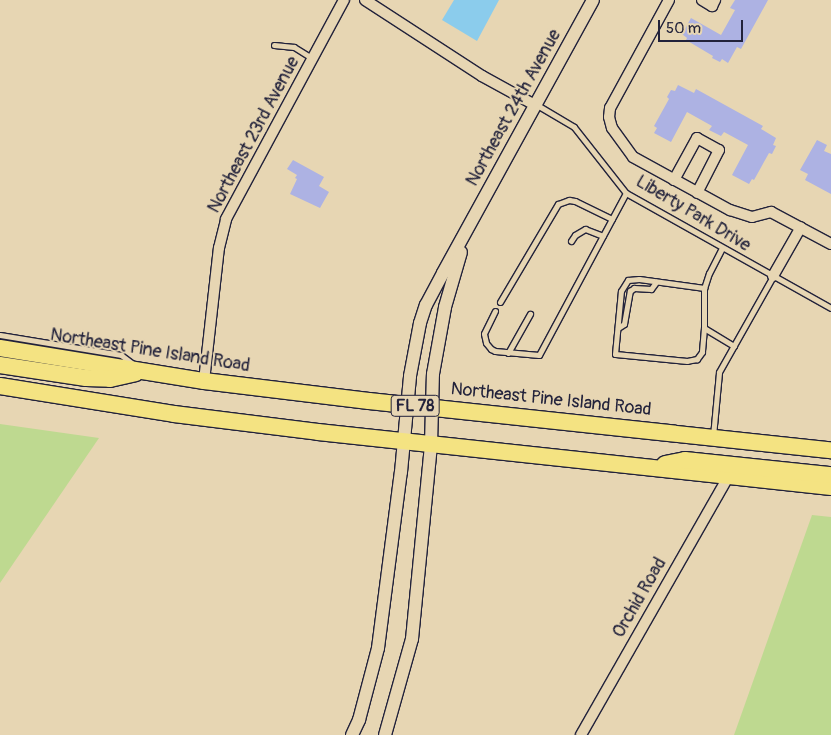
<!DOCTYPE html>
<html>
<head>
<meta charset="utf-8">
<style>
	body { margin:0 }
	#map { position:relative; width:831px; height:735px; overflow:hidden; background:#e7d6b3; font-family:Pangolin,sans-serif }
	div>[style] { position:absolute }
	.green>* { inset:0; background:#bed990 }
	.water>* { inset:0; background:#8bccec }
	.building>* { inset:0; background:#adb2e3 }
	.roads { filter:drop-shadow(1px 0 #22223b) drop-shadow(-1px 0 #22223b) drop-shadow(0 1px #22223b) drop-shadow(0 -1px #22223b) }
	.service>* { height:5px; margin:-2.5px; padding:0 2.5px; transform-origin:2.5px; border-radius:2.5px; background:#e7d6b3 }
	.minor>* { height:10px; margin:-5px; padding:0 5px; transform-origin:5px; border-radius:5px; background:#e7d6b3 }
	.tertiary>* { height:12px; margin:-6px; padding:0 6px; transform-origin:6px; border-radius:6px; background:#e7d6b3 }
	.primary>* { height:16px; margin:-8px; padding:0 8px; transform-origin:8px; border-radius:8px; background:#f4e382 }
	span { translate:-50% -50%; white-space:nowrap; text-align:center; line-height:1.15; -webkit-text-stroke:4px #e7d6b3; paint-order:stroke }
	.shield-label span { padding:1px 4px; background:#e7d6b3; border:1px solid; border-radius:4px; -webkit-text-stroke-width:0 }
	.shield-label { font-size:16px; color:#22223b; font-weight:700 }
	.street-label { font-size:18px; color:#22223b }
	.scale { position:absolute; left:658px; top:20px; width:85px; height:22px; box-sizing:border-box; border:2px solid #22223b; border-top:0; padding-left:6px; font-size:15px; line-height:18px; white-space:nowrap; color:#22223b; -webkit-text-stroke:4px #e7d6b3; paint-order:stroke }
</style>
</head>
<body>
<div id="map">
	<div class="green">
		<i style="clip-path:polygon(0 424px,99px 438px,0 583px)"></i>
		<i style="clip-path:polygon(812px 515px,831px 517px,831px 735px,734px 735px)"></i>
	</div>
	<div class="water">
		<i style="clip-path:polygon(454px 0,499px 0,477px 41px,442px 20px)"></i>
	</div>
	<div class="building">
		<i style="clip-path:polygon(735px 0,768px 0,741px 49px,737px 47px,728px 63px,722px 59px,720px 62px,712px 58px,713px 56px,686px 40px,687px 38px,682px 34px,691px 18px,721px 35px,735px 10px,730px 8px)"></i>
		<i style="clip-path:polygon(678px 85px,694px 93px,696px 89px,763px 126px,761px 129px,776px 138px,773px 145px,776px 146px,772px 154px,769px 153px,754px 180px,752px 179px,749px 184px,732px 175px,748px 145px,724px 132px,721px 136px,709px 130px,712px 126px,687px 112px,671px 142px,654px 133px,657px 128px,654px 126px,669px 99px,667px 97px,671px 90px,675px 91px)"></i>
		<i style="clip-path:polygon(817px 140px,827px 145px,824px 151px,831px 154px,831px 194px,805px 180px,808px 174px,800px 170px)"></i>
		<i style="clip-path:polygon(293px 160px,324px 177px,319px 186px,329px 192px,320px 208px,290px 194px,297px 179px,295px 178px,297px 175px,287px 169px)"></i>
	</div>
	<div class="roads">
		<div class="service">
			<i style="left:274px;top:45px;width:20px;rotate:6deg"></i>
			<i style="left:294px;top:47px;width:22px;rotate:32deg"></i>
			<i style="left:537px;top:105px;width:43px;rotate:30.7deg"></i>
			<i style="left:574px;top:127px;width:84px;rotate:51.8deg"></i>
			<i style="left:626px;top:193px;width:235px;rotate:29.3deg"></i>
			<i style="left:571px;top:241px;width:7px;rotate:-56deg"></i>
			<i style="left:575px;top:235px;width:12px;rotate:-31deg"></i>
			<i style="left:585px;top:229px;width:19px;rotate:21deg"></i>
			<i style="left:722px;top:248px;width:28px;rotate:117deg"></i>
			<i style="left:709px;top:273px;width:16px;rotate:108deg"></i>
			<i style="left:704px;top:288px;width:40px;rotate:90deg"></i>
			<i style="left:704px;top:328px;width:35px;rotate:31deg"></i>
			<i style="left:500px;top:302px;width:114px;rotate:-59.4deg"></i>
			<i style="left:558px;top:204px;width:12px;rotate:-20deg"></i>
			<i style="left:569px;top:200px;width:6px;rotate:9deg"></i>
			<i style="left:575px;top:201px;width:41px;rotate:25.9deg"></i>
			<i style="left:495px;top:311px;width:25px;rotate:116deg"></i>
			<i style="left:484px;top:334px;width:9px;rotate:77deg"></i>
			<i style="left:486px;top:343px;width:8px;rotate:50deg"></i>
			<i style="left:491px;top:349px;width:4px;rotate:27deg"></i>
			<i style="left:495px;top:351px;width:44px;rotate:5.2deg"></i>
			<i style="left:539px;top:355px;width:184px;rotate:-61.8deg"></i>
			<i style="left:618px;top:328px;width:7px;rotate:-34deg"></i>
			<i style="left:624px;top:324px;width:34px;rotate:-80deg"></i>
			<i style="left:630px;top:291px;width:5px;rotate:-37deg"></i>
			<i style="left:634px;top:288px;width:17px;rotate:3deg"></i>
			<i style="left:651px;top:289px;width:9px;rotate:-54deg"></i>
			<i style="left:704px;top:328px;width:24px;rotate:95deg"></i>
			<i style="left:702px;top:352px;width:9px;rotate:126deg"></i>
			<i style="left:697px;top:359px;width:10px;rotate:169deg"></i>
			<i style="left:687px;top:361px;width:72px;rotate:-174.4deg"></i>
			<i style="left:615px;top:354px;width:63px;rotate:-84.6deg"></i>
			<i style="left:621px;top:291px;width:13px;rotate:-58deg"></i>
			<i style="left:628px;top:280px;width:11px;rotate:-5deg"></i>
			<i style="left:639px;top:279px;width:66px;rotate:7.9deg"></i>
			<i style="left:0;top:335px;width:123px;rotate:9.4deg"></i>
			<i style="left:121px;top:355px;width:15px;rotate:37deg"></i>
			<i style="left:508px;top:353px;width:45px;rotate:-60.6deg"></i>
			<i style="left:713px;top:436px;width:64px;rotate:-84.6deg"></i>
			<i style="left:719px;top:372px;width:110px;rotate:-60.6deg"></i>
		</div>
		<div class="minor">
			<i style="left:365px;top:0;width:140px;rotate:33deg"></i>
			<i style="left:482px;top:76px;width:60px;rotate:28.7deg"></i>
			<i style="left:669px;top:0;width:123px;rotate:118.6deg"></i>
			<i style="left:610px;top:108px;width:9px;rotate:96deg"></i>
			<i style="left:609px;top:117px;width:11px;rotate:75deg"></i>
			<i style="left:612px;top:128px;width:36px;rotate:54deg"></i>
			<i style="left:633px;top:157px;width:111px;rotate:28.7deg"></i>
			<i style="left:730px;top:210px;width:23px;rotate:18deg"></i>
			<i style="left:752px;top:217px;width:20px;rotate:-15deg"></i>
			<i style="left:771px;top:212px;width:68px;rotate:28.1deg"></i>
			<i style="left:702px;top:0;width:12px;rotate:31deg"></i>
			<i style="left:712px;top:6px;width:7px;rotate:-63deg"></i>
			<i style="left:674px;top:180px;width:48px;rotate:-61.3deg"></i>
			<i style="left:697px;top:138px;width:25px;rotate:29deg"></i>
			<i style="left:719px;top:150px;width:48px;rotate:117.1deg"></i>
			<i style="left:773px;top:276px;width:56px;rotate:-60.3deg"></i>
			<i style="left:204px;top:381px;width:134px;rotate:-83.6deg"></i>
			<i style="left:219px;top:248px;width:30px;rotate:-76deg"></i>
			<i style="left:226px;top:219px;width:249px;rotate:-61.7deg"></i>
			<i style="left:581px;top:735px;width:298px;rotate:-60.3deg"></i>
		</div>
		<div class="tertiary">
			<i style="left:352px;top:735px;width:17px;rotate:-65deg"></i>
			<i style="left:359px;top:720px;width:74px;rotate:-75.2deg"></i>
			<i style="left:378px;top:648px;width:177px;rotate:-82.6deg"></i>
			<i style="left:401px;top:472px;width:96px;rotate:-84.6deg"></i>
			<i style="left:410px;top:376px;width:54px;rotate:-79.3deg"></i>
			<i style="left:420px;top:323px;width:19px;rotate:-72deg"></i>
			<i style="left:426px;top:305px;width:36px;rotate:-62deg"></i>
			<i style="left:443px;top:273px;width:311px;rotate:-61.2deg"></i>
			<i style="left:385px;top:735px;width:100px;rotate:-74.3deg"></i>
			<i style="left:412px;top:639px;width:196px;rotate:-84.4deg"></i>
			<i style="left:431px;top:444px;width:70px;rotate:-88.4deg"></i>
			<i style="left:433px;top:374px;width:68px;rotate:-79.8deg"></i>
			<i style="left:445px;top:307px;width:57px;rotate:-73.8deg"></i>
		</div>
		<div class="primary">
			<i style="left:0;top:348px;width:207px;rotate:9.2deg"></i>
			<i style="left:204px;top:381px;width:166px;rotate:6.9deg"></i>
			<i style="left:369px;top:401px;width:465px;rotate:6.1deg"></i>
			<i style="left:0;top:365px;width:87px;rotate:8.6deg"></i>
			<i style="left:86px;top:378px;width:24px;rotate:2deg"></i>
			<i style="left:110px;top:379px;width:26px;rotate:-13deg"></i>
			<i style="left:0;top:386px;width:176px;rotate:9.1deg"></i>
			<i style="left:174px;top:414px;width:145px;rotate:7.1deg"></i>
			<i style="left:318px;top:432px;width:516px;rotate:6.12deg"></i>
			<i style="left:665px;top:464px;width:20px;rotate:-11deg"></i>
			<i style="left:685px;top:460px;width:147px;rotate:5.9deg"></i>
		</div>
	</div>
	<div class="shield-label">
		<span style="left:415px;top:406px">FL 78</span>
	</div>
	<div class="street-label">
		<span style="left:514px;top:108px;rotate:-61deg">Northeast 24th Avenue</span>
		<span style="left:254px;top:135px;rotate:-62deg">Northeast 23rd Avenue</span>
		<span style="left:693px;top:214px;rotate:31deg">Liberty Park Drive</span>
		<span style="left:150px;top:351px;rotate:9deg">Northeast Pine Island Road</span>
		<span style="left:551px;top:400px;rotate:6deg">Northeast Pine Island Road</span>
		<span style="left:640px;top:598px;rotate:-60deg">Orchid Road</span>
	</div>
	<div class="scale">50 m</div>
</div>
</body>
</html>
